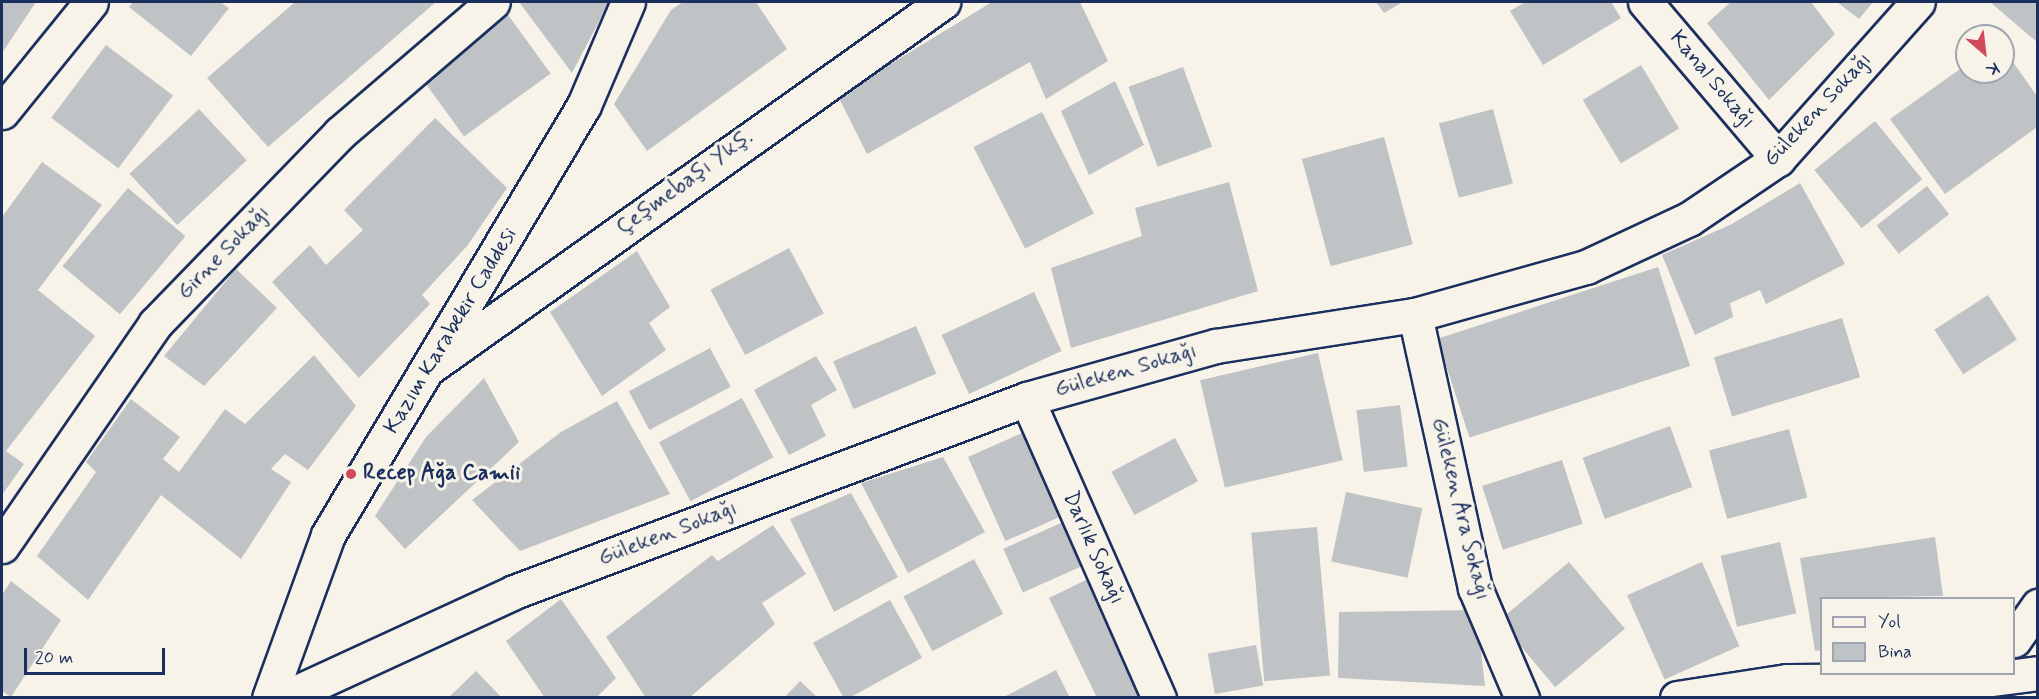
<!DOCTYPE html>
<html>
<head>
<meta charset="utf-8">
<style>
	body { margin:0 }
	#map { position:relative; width:2039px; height:699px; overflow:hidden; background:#f7f3e8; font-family:Mynerve,sans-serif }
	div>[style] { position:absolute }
	.building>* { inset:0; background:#c0c3c5; transform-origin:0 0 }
	.roads { filter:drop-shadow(2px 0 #1b2f5e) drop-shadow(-2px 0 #1b2f5e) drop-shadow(0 2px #1b2f5e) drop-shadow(0 -2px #1b2f5e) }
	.minor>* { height:33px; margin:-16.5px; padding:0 16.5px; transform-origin:16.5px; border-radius:16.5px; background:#f7f3e8 }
	.tertiary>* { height:33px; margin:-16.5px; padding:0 16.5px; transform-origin:16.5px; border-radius:16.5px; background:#f7f3e8 }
	.dots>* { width:16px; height:16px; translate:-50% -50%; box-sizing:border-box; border:3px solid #f7f3e8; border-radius:50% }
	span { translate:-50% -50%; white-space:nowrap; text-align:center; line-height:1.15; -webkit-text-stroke:6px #f7f3e8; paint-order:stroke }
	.street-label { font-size:22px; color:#1b2f5e }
	.poi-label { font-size:22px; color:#1b2f5e; font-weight:700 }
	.left { translate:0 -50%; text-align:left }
	.frame { position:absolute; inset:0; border:3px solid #1b2f5e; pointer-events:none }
	.legend { position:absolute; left:1820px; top:597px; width:195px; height:78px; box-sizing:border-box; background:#f7f3e8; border:2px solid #9fa5b1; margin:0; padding:8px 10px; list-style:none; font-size:18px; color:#1b2f5e }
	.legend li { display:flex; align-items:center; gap:12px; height:30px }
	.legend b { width:30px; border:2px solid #9fa5b1 }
	.north { position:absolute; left:1955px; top:24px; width:60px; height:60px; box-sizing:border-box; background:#f7f3e8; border:2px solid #9fa5b1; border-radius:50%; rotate:152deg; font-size:16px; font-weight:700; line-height:24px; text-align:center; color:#1b2f5e }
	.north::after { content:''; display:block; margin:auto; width:21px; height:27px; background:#d1495b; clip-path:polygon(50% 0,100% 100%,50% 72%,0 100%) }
	.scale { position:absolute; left:24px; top:648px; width:141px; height:27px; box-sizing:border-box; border:3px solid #1b2f5e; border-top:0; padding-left:8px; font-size:18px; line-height:21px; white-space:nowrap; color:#1b2f5e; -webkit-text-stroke:4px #f7f3e8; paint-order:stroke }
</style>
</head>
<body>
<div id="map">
	<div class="building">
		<i style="clip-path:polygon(2px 2px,36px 2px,2px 53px)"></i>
		<i style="clip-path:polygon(133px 2px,220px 2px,229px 8px,191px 56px,129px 7px)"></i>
		<i style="clip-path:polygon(295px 2px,436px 2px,268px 147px,207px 78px)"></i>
		<i style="clip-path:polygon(519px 2px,609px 2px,572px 73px)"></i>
		<i style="clip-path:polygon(683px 2px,756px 2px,787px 49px,647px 151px,614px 104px,671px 10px)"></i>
		<i style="clip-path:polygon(992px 2px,1080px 2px,1108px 61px,1046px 99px,1030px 62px,867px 154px,838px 96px)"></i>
		<i style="clip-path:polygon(1376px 2px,1403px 2px,1384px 13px)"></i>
		<i style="clip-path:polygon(1525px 2px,1611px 2px,1621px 18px,1543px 65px,1510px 11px)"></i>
		<i style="clip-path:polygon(1731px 2px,1811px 2px,1835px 34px,1769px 100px,1707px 23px)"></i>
		<i style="clip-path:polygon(1837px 2px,1873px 2px,1859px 19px)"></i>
		<i style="clip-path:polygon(1990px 2px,2037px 2px,2037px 42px)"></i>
		<i style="left:506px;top:12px;width:76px;height:107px;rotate:54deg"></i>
		<i style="left:106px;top:45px;width:84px;height:91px;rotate:37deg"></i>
		<i style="clip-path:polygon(2003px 48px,2037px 96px,2037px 127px,1945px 194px,1890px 119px,1967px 64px,1967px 72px,2003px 72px)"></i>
		<i style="left:1641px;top:65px;width:74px;height:68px;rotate:59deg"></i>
		<i style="left:1183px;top:67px;width:85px;height:58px;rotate:70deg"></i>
		<i style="clip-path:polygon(1115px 81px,1144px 145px,1089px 175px,1061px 111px)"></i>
		<i style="left:199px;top:109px;width:70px;height:95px;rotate:47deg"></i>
		<i style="left:1493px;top:109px;width:77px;height:56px;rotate:75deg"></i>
		<i style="left:1042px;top:112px;width:114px;height:77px;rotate:63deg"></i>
		<i style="clip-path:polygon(435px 118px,507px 188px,467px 246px,422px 295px,430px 304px,359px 378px,272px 282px,310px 245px,326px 265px,363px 230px,344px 210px)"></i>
		<i style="left:1875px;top:121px;width:75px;height:78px;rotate:51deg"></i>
		<i style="left:1384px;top:137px;width:111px;height:85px;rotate:75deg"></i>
		<i style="clip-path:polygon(42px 162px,102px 205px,38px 290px,95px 336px,6px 451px,24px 464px,2px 495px,2px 217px)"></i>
		<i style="clip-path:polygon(1229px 182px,1258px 291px,1071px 348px,1051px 268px,1142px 236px,1135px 208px)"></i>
		<i style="clip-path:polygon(1800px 183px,1845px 264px,1766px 304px,1760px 290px,1730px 303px,1733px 317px,1695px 335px,1662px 255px,1732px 224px)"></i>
		<i style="left:1927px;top:186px;width:36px;height:64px;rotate:52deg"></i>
		<i style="left:128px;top:188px;width:75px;height:102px;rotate:40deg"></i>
		<i style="left:789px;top:248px;width:74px;height:89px;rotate:62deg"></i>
		<i style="clip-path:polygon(637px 251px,670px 307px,649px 323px,666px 350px,602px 396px,550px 312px)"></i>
		<i style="left:1658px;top:267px;width:104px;height:232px;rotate:72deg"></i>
		<i style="clip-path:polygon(236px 269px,277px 308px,204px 386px,164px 356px)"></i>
		<i style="left:1034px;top:292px;width:65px;height:102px;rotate:65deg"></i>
		<i style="left:1988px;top:295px;width:53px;height:64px;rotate:57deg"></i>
		<i style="left:1842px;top:318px;width:62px;height:134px;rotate:73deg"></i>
		<i style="left:916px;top:326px;width:52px;height:90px;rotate:67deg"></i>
		<i style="left:710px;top:348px;width:44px;height:92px;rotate:62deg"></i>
		<i style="left:1318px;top:353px;width:110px;height:121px;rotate:77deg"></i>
		<i style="clip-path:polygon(314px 355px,356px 406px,308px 470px,285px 454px,271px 469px,291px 482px,241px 559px,161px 495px,88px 600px,37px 556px,96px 472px,86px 462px,131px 399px,180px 437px,163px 459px,179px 472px,225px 409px,245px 424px)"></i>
		<i style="clip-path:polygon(816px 356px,837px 390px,811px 405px,826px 436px,789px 455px,754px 390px)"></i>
		<i style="clip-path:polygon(484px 378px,519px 442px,405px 549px,375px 516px,426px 437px)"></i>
		<i style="left:742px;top:398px;width:67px;height:94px;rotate:62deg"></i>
		<i style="clip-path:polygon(617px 401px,670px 494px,520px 551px,472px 500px,561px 432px)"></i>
		<i style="left:1400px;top:405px;width:62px;height:44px;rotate:83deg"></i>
		<i style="left:1670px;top:426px;width:65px;height:93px;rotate:70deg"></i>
		<i style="left:1031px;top:429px;width:92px;height:69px;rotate:66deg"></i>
		<i style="left:1789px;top:429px;width:71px;height:83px;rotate:75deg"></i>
		<i style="left:1175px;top:438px;width:49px;height:72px;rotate:62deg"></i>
		<i style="clip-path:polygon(943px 457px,985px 532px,908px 573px,861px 483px)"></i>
		<i style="left:1562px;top:460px;width:67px;height:84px;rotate:72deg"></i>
		<i style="left:1346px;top:492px;width:78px;height:71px;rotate:12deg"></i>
		<i style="clip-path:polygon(851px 493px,898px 577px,834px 612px,790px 519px)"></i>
		<i style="left:1070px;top:519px;width:48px;height:73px;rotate:66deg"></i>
		<i style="clip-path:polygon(773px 525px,806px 574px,762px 603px,775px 624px,689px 698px,646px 698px,606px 637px,712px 555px,718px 561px)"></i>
		<i style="left:1317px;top:527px;width:149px;height:66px;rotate:85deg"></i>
		<i style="clip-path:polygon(1935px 537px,1943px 596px,1821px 598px,1821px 650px,1815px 651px,1800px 558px)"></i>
		<i style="left:1780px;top:542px;width:73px;height:61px;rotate:77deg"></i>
		<i style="left:974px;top:559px;width:62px;height:80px;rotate:62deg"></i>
		<i style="left:1569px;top:562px;width:87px;height:91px;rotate:50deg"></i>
		<i style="left:1702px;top:562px;width:92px;height:82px;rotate:66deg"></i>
		<i style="clip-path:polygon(1092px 577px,1149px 698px,1097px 698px,1049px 598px)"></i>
		<i style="clip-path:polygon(11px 581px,61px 620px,11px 697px,2px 691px,2px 595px)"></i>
		<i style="clip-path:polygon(561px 599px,616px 678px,596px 698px,545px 698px,506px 641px)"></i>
		<i style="left:890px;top:600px;width:66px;height:88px;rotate:61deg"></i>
		<i style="clip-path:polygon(1476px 610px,1485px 686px,1338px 678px,1339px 612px)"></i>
		<i style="left:1256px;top:645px;width:41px;height:49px;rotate:80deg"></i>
		<i style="clip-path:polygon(1056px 670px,1070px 698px,1002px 698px)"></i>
		<i style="clip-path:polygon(476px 671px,502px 698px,448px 698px)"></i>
		<i style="clip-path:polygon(800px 681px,818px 698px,784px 698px)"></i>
	</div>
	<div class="roads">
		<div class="minor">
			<i style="left:1645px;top:2px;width:206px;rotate:49.7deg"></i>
			<i style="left:1415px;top:315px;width:280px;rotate:77.6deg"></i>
			<i style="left:1475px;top:588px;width:120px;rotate:66.9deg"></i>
			<i style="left:430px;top:367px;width:630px;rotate:-35.43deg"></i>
			<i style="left:1027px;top:399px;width:327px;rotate:66.2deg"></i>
			<i style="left:2px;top:546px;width:270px;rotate:-55.4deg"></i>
			<i style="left:155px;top:324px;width:266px;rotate:-45.9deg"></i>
			<i style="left:340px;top:133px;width:201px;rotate:-40.6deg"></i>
			<i style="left:2014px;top:640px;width:42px;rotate:-54.8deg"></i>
			<i style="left:284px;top:698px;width:253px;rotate:-24.7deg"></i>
			<i style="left:514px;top:592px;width:548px;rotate:-20.62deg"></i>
			<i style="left:1027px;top:399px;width:196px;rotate:-15.7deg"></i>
			<i style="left:1216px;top:346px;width:201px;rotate:-8.9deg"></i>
			<i style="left:1415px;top:315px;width:178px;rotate:-15.7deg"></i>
			<i style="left:1586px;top:267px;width:114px;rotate:-25deg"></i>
			<i style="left:1689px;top:219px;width:107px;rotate:-34deg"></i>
			<i style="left:1778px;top:159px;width:210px;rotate:-48.3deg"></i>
			<i style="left:1677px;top:698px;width:111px;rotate:-8.8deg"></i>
			<i style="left:1787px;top:681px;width:198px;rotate:-0.3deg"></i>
			<i style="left:1985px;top:680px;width:53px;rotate:-7.5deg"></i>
		</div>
		<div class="tertiary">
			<i style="left:2px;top:112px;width:141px;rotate:-51deg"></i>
			<i style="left:269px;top:698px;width:173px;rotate:-70.1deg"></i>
			<i style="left:328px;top:535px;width:500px;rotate:-59.23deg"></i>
			<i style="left:584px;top:105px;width:112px;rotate:-66.9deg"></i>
		</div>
	</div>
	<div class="dots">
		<i style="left:351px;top:474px;background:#d1495b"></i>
	</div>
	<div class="street-label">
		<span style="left:1712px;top:80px;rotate:50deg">Kanal Sokağı</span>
		<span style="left:1818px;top:110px;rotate:-47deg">Güleken Sokağı</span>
		<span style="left:685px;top:183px;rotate:-36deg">Çeşmebaşı Ykş.</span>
		<span style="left:224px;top:253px;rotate:-46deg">Girne Sokağı</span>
		<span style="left:451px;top:331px;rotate:-59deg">Kazım Karabekir Caddesi</span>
		<span style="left:1126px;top:371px;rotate:-16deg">Güleken Sokağı</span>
		<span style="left:1460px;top:509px;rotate:76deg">Güleken Ara Sokağı</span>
		<span style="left:668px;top:534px;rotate:-21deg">Güleken Sokağı</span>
		<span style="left:1093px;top:548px;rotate:66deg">Darlık Sokağı</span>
	</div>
	<div class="poi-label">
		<span class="left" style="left:363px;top:474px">Recep Ağa Camii</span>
	</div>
	<div class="frame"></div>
	<ul class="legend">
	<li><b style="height:8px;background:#f7f3e8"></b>Yol</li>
	<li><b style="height:16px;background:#c0c3c5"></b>Bina</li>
	</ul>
	<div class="north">K</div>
	<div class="scale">20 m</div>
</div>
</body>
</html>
